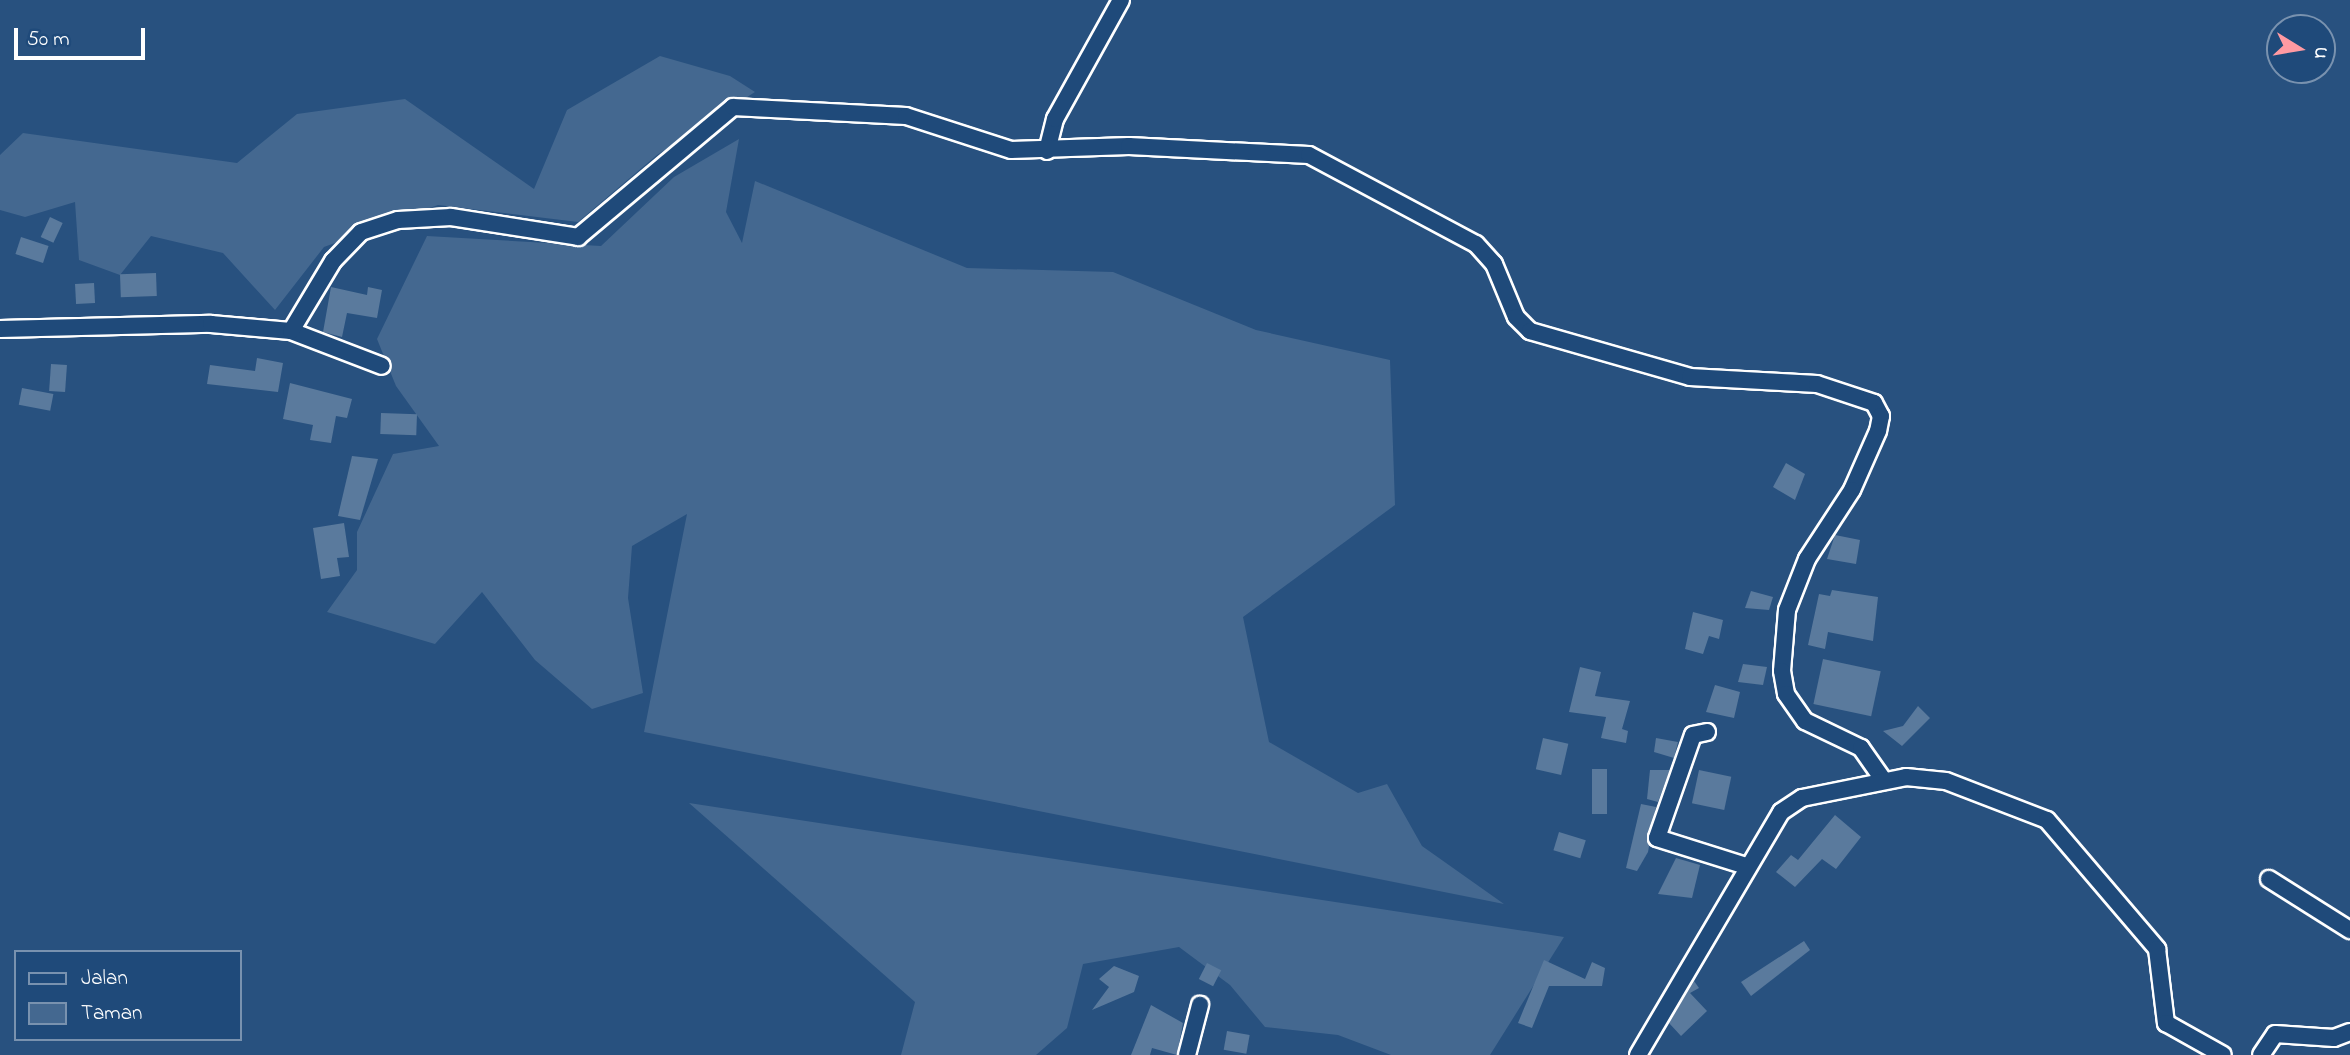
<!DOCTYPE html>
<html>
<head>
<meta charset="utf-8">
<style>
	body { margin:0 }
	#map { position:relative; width:2350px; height:1055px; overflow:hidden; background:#28517f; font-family:"Indie Flower",sans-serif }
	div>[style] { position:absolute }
	.green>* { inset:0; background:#446890 }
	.building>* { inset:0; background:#5a7a9d; transform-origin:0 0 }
	.roads { filter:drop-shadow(2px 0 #fff) drop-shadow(-2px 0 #fff) drop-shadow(0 2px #fff) drop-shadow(0 -2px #fff) }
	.minor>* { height:16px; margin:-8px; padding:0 8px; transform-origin:8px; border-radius:8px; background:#1f4a7a }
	span { translate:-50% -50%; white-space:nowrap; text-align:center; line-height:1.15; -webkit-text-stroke:6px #1f4a7a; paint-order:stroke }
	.legend { position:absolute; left:14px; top:950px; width:228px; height:91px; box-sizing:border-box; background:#1f4a7a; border:2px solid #7992af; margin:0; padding:9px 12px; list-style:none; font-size:21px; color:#fff }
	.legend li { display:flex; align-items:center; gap:14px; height:35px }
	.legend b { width:35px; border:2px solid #7992af }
	.north { position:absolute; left:2266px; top:14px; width:70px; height:70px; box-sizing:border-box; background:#1f4a7a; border:2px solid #7992af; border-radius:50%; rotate:101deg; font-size:19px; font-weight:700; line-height:28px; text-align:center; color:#fff }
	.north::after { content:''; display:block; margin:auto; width:24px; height:32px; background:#ff9aa2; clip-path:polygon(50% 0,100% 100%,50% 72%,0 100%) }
	.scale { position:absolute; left:14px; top:28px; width:131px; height:32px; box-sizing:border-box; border:4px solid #fff; border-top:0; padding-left:9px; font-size:21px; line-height:24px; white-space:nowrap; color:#fff; -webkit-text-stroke:5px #1f4a7a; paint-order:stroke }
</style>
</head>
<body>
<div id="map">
	<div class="green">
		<i style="clip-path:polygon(660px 56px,730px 76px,755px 92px,657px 155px,578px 222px,438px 205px,324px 247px,275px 310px,223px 253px,151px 236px,120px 275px,79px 260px,75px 202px,25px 217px,0 210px,0 155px,23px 133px,237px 163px,297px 114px,405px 99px,534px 189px,567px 110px)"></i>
		<i style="clip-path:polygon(739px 139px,726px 212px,742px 243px,755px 181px,967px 268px,1113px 272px,1256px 330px,1390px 360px,1395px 505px,1243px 617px,1269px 742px,1358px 793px,1387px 784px,1422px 846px,1504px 904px,644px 732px,687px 514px,632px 546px,628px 598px,643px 693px,592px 709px,535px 660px,482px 592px,435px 644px,327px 612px,357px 570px,357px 532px,393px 454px,439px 446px,396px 386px,377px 339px,427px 236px,601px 246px,674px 177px)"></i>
		<i style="clip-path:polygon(689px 803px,1564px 937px,1490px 1055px,1391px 1055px,1338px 1035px,1265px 1027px,1230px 985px,1179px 947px,1083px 964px,1067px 1028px,1036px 1055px,901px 1055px,915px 1002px)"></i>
	</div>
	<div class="building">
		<i style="left:50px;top:217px;width:14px;height:22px;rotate:25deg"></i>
		<i style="left:21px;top:237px;width:29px;height:18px;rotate:18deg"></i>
		<i style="left:156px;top:273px;width:23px;height:36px;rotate:88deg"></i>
		<i style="left:94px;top:283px;width:20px;height:19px;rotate:87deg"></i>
		<i style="clip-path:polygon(331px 287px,367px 295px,368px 287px,382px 290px,377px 318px,347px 313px,342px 337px,323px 332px)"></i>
		<i style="clip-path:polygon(257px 358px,283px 363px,278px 392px,207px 384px,210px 365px,255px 371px)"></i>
		<i style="left:51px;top:364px;width:16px;height:27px;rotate:4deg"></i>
		<i style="clip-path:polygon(290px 383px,352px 399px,347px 418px,336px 416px,331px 443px,310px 440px,313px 425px,283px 419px)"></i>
		<i style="left:22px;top:388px;width:32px;height:17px;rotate:11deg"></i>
		<i style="left:381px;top:413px;width:36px;height:21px;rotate:2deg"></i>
		<i style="clip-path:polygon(352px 456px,378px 459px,360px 520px,338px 516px)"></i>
		<i style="clip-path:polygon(1786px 463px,1805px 474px,1795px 500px,1773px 487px)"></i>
		<i style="clip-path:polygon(344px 523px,349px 557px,337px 558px,340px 576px,321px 579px,313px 528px)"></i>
		<i style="clip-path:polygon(1835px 535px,1860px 540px,1856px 564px,1827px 559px)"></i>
		<i style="clip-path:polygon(1832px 590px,1878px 597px,1873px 641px,1828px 632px,1825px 649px,1808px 645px,1819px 594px,1830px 596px)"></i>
		<i style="clip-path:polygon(1751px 591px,1773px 597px,1769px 610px,1745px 608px)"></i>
		<i style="clip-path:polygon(1693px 612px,1723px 620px,1719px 639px,1709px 636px,1703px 654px,1685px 649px)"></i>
		<i style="left:1823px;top:659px;width:59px;height:46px;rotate:12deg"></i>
		<i style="clip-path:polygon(1743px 664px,1767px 667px,1763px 685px,1738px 682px)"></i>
		<i style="clip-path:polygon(1580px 667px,1601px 672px,1595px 696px,1630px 701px,1622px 729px,1628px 731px,1626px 743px,1601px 738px,1606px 717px,1569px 712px)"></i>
		<i style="clip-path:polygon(1715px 685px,1740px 692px,1734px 718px,1706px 712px)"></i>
		<i style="clip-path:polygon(1918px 706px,1930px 718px,1902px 746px,1883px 731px,1903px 726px)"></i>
		<i style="left:1543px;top:738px;width:26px;height:32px;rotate:13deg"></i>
		<i style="clip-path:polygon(1656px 738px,1678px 742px,1674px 758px,1654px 752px)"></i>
		<i style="left:1592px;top:769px;width:15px;height:45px"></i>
		<i style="clip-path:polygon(1650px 770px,1670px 770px,1658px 802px,1647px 799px)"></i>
		<i style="left:1699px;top:770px;width:33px;height:34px;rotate:12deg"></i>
		<i style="clip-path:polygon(1641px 804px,1656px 807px,1648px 852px,1637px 871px,1626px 868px)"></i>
		<i style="clip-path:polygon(1835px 815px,1861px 837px,1836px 869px,1822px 859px,1795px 887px,1776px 872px,1791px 855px,1798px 860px)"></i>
		<i style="left:1559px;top:832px;width:28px;height:19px;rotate:17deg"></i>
		<i style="clip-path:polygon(1676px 858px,1700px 865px,1692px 898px,1658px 894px)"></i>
		<i style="clip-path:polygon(1804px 941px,1810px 950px,1751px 996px,1741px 982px)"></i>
		<i style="clip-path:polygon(1544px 960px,1585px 979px,1592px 962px,1605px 968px,1602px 986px,1549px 986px,1532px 1028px,1518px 1023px)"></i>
		<i style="left:1207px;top:963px;width:16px;height:18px;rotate:27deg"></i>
		<i style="clip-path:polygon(1114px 966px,1139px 976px,1134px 992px,1092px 1010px,1109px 987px,1099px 979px)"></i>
		<i style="clip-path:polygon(1694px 981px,1699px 988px,1690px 993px,1707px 1011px,1681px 1036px,1669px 1023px)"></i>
		<i style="clip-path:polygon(1151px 1005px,1183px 1023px,1177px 1055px,1152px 1048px,1150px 1055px,1131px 1055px)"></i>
		<i style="left:1227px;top:1031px;width:23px;height:19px;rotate:10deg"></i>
	</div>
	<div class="roads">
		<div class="minor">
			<i style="left:1047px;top:151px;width:33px;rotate:-76deg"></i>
			<i style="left:1055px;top:119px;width:136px;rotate:-61deg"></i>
			<i style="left:0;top:329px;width:211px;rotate:-1.4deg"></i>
			<i style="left:211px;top:324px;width:80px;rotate:5deg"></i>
			<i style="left:291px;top:331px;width:97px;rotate:21deg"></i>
			<i style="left:291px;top:331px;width:82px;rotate:-59deg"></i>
			<i style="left:333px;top:261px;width:40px;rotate:-46deg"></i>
			<i style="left:361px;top:232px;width:39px;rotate:-18deg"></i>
			<i style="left:398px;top:220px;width:53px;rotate:-3.2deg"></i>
			<i style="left:451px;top:217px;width:129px;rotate:8.9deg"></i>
			<i style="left:578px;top:237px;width:202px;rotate:-40deg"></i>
			<i style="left:733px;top:107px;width:173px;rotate:3deg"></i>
			<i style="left:906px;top:116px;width:110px;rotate:17.9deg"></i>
			<i style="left:1011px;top:150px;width:118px;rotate:-1.9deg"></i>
			<i style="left:1129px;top:146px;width:180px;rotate:2.9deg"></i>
			<i style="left:1309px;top:155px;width:189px;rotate:28.1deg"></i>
			<i style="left:1476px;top:244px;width:27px;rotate:48deg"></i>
			<i style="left:1494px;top:264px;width:57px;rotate:67.5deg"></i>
			<i style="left:1516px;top:317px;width:20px;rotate:45deg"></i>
			<i style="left:1530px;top:331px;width:166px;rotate:16deg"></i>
			<i style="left:1690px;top:377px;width:127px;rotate:3.2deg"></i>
			<i style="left:1817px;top:384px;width:60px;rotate:18.4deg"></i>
			<i style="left:1874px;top:403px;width:15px;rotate:62deg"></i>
			<i style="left:1881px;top:416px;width:15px;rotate:101deg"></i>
			<i style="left:1878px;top:431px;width:64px;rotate:113.8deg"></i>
			<i style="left:1852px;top:490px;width:82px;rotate:123.1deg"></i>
			<i style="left:1807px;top:559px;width:55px;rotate:111.4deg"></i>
			<i style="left:1787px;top:610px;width:61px;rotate:94.7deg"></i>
			<i style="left:1782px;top:671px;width:23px;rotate:80deg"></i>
			<i style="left:1786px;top:694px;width:33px;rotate:55deg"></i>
			<i style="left:1805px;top:721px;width:62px;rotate:25.7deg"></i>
			<i style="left:1861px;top:748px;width:38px;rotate:55deg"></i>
			<i style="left:1707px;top:732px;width:14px;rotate:168deg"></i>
			<i style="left:1693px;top:735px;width:109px;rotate:109.3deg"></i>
			<i style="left:1657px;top:838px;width:93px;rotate:17.5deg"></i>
			<i style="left:2269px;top:879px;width:96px;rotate:32.2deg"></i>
			<i style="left:1187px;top:1055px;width:52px;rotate:-75.4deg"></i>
			<i style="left:1638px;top:1055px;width:282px;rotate:-59.5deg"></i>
			<i style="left:1781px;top:812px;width:25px;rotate:-34deg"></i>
			<i style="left:1802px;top:798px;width:106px;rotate:-11.4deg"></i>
			<i style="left:1906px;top:777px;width:40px;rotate:5.7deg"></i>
			<i style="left:1946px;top:781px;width:108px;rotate:21.1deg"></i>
			<i style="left:2047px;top:820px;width:170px;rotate:49.5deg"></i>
			<i style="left:2157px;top:949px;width:75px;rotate:83.1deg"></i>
			<i style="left:2166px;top:1023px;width:65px;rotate:29.3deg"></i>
			<i style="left:2261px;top:1055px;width:25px;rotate:-56deg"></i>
			<i style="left:2275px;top:1034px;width:59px;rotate:3.9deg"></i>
			<i style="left:2334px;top:1038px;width:17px;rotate:-21deg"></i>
		</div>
	</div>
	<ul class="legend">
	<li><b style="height:9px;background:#1f4a7a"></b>Jalan</li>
	<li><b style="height:19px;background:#446890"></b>Taman</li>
	</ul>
	<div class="north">U</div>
	<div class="scale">50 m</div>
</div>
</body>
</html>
